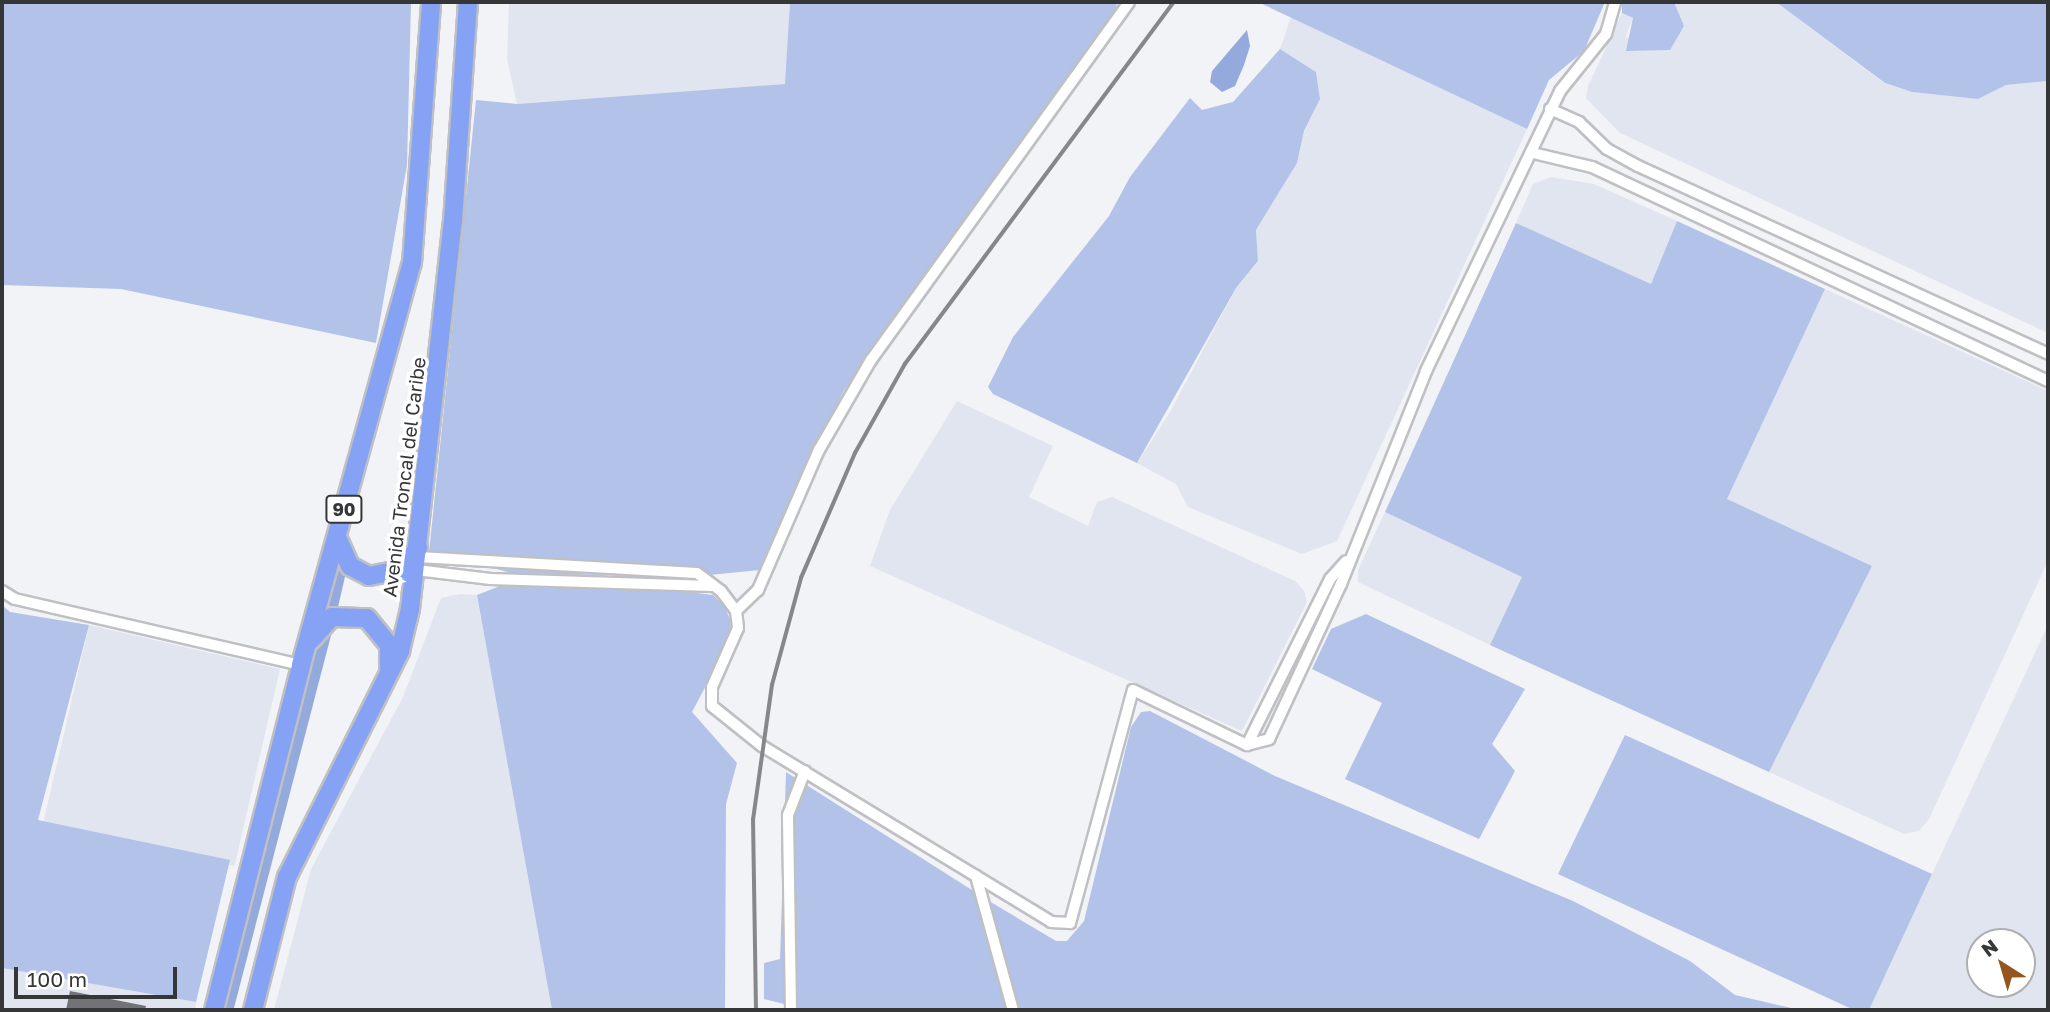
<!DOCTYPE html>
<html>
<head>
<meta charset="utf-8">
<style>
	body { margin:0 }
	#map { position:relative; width:2050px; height:1012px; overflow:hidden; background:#f2f3f7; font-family:"Golos Text",sans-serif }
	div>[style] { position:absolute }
	.built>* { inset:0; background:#e1e5ef; transform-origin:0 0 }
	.green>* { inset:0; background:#b2c2e8 }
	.water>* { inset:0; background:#94a9dc }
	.river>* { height:19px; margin:-9.5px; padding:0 9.5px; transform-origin:9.5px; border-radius:9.5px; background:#94a9dc }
	.building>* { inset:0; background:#727376 }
	.roads { filter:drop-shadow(2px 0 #bfc0c3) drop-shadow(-2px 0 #bfc0c3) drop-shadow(0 2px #bfc0c3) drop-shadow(0 -2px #bfc0c3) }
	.minor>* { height:10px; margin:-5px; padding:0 5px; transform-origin:5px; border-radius:5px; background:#fff }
	.trunk>* { height:18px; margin:-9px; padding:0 9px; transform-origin:9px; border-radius:9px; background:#86a2f4 }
	.rail>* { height:3.5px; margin:-1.75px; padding:0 1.75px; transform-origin:1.75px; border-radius:1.75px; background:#868789 }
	span { translate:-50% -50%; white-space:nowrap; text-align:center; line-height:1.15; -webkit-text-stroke:7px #fff; paint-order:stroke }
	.shield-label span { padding:2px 5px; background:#fff; border:2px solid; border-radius:5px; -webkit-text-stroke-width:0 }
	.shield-label { font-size:18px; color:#353637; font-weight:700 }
	.street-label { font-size:19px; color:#353637 }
	.frame { position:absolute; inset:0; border:4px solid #353637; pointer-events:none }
	.north { position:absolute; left:1966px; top:928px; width:70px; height:70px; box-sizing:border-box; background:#fff; border:2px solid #aeafaf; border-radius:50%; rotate:323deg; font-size:19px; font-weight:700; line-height:28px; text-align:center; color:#353637 }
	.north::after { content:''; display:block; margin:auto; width:24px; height:32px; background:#95561e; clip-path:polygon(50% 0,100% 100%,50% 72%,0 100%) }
	.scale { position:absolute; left:14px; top:967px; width:163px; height:32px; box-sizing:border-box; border:4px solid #353637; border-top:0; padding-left:9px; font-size:21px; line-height:24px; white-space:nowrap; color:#353637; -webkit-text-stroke:5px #fff; paint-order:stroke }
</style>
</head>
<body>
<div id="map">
	<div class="built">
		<i style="clip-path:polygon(509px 2px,790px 2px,786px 84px,517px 104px,507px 59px)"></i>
		<i style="clip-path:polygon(1674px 2px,1776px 2px,1884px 83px,1912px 92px,1978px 99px,2006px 85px,2048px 81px,2048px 333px,1620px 133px,1586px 98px,1588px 86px,1622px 13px,1633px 18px,1625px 38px,1684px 26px)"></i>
		<i style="clip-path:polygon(1291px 17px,1527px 129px,1337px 541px,1302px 554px,1188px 507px,1176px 484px,1133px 461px,1138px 462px,1170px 412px,1236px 288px,1258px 262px,1256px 230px,1297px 163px,1304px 132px,1320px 99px,1316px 72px,1280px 49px)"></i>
		<i style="clip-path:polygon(1551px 177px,1594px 184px,1677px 221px,1651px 284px,1516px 223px,1533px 184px)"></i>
		<i style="clip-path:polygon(1825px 289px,2048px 391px,2048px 561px,1929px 819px,1919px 831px,1904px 834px,1769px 772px,1872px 566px,1727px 499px)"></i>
		<i style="clip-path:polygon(957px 401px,1053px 446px,1029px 497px,1088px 526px,1097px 502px,1112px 497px,1295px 581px,1304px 591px,1307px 602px,1242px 731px,870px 566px,890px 510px)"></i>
		<i style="clip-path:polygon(1385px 512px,1523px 577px,1490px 645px,1358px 582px,1358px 570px)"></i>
		<i style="clip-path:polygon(460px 594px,477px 595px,552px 1010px,274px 1010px,311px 869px,403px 697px,441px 598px)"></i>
		<i style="left:89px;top:625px;width:196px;height:202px;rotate:13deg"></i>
		<i style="clip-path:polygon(evenodd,2048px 625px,2048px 1010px,1869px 1010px,1932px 874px,2048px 625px,1980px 942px,2022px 942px,2022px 984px,1980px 984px,1980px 942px)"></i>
		<i style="clip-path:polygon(2px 968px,196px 1002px,195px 1010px,2px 1008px)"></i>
	</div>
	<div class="green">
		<i style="clip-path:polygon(2px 2px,411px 2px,407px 165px,376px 343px,121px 289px,2px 285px)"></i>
		<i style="clip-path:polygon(790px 2px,1117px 2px,1115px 14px,843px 392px,760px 570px,699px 576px,516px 574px,429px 552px,476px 100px,517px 104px,785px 84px)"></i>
		<i style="clip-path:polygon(1258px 2px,1605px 2px,1584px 51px,1549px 80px,1527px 129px)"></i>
		<i style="clip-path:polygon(1622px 2px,1674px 2px,1684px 26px,1670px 50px,1626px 51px,1633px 18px,1622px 13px)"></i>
		<i style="clip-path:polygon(1776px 2px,2048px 2px,2048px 81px,2006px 85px,1978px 99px,1912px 92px,1885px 83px)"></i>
		<i style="clip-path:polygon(1280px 49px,1316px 72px,1320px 99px,1304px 131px,1297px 163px,1256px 230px,1258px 261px,1236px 288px,1137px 463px,993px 394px,988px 387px,1013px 337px,1109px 216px,1130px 177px,1190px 98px,1202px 110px,1233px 102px)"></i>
		<i style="clip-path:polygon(1677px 221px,1825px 289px,1727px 499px,1872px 566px,1769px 772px,1490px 645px,1522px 577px,1385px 512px,1516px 223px,1651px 284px)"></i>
		<i style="clip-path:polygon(500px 586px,639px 586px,713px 595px,725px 607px,731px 622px,727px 646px,692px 712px,737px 763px,726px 804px,725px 1010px,552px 1010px,477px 595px)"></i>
		<i style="clip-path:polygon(2px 605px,10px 612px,89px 625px,38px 820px,230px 860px,196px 1002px,2px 968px)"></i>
		<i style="clip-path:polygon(1366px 614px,1525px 689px,1492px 744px,1515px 771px,1479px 839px,1345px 779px,1382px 703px,1312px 669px,1331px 629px)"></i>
		<i style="clip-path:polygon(1150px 711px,1275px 776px,1573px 901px,1690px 961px,1735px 995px,1800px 1010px,784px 1010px,784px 1004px,764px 999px,764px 963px,780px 959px,786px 772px,994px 904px,1056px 941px,1067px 941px,1084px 921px,1131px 727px,1141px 712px)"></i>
		<i style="clip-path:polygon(1625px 735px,1932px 874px,1869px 1010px,1854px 1010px,1558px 874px)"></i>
	</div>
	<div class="water">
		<i style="clip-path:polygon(1247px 30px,1250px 46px,1244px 65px,1235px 86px,1222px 92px,1210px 82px,1212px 71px)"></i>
	</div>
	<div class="river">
		<i style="left:326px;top:614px;width:53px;rotate:-77deg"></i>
		<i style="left:223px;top:1010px;width:392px;rotate:-75.4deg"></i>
	</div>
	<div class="building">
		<i style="clip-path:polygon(70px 991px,146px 1006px,145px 1010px,66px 1010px)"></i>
	</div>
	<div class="roads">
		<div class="minor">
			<i style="left:1550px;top:109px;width:32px;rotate:24deg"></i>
			<i style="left:1579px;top:122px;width:39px;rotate:44deg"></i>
			<i style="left:1607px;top:149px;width:35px;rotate:29deg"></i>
			<i style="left:1638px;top:166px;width:451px;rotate:24.6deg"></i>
			<i style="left:1533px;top:153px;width:61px;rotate:13.3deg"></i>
			<i style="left:1592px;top:167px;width:504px;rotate:25.14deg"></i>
			<i style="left:418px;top:557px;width:279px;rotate:3.3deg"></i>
			<i style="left:697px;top:573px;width:30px;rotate:37deg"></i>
			<i style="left:721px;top:591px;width:25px;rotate:53deg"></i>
			<i style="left:736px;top:611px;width:17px;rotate:83deg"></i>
			<i style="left:738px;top:628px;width:64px;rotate:113.8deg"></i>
			<i style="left:712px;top:687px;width:19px;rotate:90deg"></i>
			<i style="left:712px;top:706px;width:64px;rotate:38.7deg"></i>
			<i style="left:762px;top:746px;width:338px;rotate:31.3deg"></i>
			<i style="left:1051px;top:922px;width:19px;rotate:3deg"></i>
			<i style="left:1070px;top:923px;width:241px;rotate:-74.9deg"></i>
			<i style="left:1133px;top:690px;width:127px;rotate:25.8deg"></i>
			<i style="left:1247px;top:745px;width:23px;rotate:-15deg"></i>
			<i style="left:1269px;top:739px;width:171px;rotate:-65.1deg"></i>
			<i style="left:1341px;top:584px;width:229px;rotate:-68.2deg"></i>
			<i style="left:1426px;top:371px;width:310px;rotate:-64.4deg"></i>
			<i style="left:1560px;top:91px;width:73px;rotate:-51.1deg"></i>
			<i style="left:1606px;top:34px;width:33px;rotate:-74deg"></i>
			<i style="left:416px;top:570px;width:75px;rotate:6.9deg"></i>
			<i style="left:490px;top:579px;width:222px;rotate:1.8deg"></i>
			<i style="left:2px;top:591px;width:15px;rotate:32deg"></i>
			<i style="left:15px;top:599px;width:294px;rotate:13deg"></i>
			<i style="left:736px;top:611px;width:30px;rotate:-44deg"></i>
			<i style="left:758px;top:590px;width:153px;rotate:-66.5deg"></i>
			<i style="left:819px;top:450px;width:104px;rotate:-60deg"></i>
			<i style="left:871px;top:360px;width:441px;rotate:-54.2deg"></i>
			<i style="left:1247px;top:745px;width:186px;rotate:-63.4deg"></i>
			<i style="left:1330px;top:579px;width:24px;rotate:-48deg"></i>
			<i style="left:976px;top:876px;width:139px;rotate:74.6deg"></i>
			<i style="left:791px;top:1010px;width:195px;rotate:-90.9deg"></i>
			<i style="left:788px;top:815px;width:47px;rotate:-68.9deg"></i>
		</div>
		<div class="trunk">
			<i style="left:337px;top:537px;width:32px;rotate:66deg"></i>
			<i style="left:350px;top:566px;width:21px;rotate:28deg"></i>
			<i style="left:369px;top:576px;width:33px;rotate:-11deg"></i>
			<i style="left:401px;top:570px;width:28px;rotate:-52deg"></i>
			<i style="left:311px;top:640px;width:31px;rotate:-48deg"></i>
			<i style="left:332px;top:617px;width:35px;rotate:2deg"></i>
			<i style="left:367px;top:618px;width:35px;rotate:51deg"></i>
			<i style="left:389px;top:645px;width:23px;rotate:90deg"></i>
			<i style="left:214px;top:1010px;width:356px;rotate:-75.8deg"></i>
			<i style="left:301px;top:665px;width:417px;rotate:-74.6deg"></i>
			<i style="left:412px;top:263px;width:262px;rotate:-85.8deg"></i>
			<i style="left:253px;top:1010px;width:137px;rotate:-75.7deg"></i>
			<i style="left:287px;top:877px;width:253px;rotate:-63.4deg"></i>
			<i style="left:400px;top:651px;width:43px;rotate:-76.6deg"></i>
			<i style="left:410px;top:609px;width:389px;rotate:-83.7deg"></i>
			<i style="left:453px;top:222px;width:221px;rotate:-86.1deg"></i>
		</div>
	</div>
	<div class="rail">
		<i style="left:756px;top:1010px;width:190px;rotate:-90.9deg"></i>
		<i style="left:753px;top:820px;width:136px;rotate:-82deg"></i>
		<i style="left:772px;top:685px;width:111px;rotate:-74.8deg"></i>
		<i style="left:801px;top:578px;width:136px;rotate:-66.6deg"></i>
		<i style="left:855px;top:453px;width:102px;rotate:-60.7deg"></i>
		<i style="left:905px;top:364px;width:451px;rotate:-53.4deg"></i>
	</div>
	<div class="shield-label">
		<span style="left:344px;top:509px">90</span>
	</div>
	<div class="street-label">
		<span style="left:404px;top:477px;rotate:-83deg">Avenida Troncal del Caribe</span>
	</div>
	<div class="frame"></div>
	<div class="north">N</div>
	<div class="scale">100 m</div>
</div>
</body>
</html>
